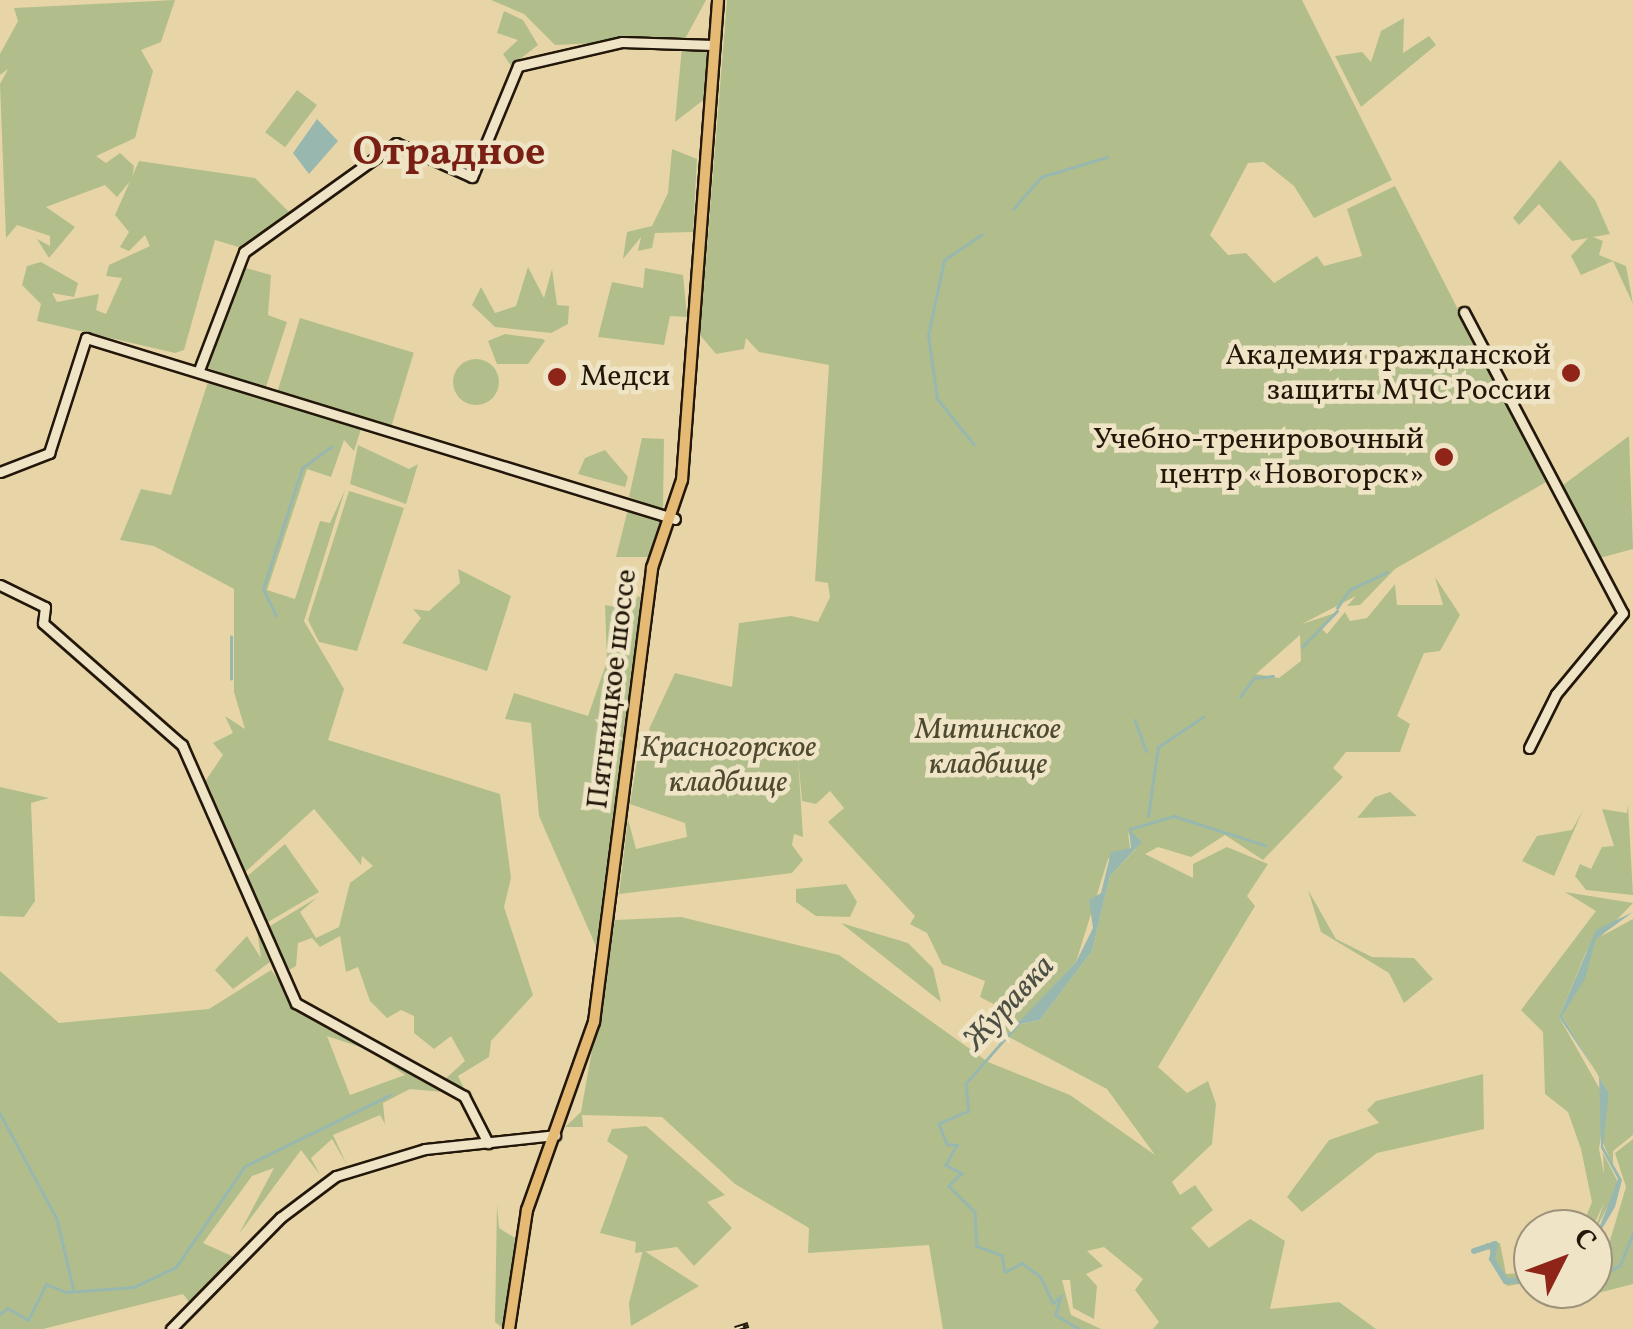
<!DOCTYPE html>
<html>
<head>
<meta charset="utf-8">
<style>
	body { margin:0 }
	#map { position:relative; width:1633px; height:1329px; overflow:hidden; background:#e7d5a8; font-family:Vollkorn,serif }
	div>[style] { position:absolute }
	.green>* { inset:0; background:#b1be8b; transform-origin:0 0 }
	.round { border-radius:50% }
	.water>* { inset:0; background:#98b8af }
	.stream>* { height:2.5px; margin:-1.25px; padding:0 1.25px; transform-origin:1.25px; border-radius:1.25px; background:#98b8af }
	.river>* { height:6px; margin:-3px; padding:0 3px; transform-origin:3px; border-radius:3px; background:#98b8af }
	.roads { filter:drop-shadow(2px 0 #23170a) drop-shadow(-2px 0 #23170a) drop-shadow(0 2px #23170a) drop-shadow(0 -2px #23170a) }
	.secondary>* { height:9px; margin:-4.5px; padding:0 4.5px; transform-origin:4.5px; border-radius:4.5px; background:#efe4c6 }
	.primary>* { height:10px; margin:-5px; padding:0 5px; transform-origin:5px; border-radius:5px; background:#e4ba74 }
	.rail>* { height:6px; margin-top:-3px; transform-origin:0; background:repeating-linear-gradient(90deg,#efe4c6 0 8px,#23170a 0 16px); box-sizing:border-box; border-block:2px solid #23170a }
	.dots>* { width:28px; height:28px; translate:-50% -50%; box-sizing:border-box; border:5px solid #efe4c6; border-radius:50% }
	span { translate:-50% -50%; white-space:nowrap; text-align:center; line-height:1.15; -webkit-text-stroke:9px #efe4c6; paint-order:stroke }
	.poi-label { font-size:30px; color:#23170a }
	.right { translate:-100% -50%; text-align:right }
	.left { translate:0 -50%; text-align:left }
	.street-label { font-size:30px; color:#23170a }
	.park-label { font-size:30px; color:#4e4931; font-style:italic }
	.water-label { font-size:32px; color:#4c4f44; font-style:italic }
	.district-label { font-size:40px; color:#7a1f14; font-weight:700 }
	.north { position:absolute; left:1513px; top:1209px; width:100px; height:100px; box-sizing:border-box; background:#efe4c6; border:2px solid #9d927b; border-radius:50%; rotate:48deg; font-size:28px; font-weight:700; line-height:40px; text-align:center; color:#23170a }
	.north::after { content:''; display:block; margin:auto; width:35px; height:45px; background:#8f2418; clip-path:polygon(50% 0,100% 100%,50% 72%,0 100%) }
</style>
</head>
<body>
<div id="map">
	<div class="green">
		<i style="clip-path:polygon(175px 0,161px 42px,141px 50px,153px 71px,135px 138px,96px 156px,106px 163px,120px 153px,134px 166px,132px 179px,117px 197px,105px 185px,46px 207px,75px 227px,49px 258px,37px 239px,50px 246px,50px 236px,17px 225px,6px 238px,0 84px,8px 69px,0 75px,0 54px,18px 21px,14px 8px)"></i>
		<i style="clip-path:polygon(491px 0,706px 0,685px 39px,555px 45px,524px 14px)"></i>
		<i style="clip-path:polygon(evenodd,727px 0,1302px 0,1392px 180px,1314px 218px,1294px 186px,1264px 162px,1248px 163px,1210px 235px,1228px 255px,1246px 253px,1274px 283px,1317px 256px,1324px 266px,1362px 256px,1347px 209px,1395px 186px,1546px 482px,1395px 569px,1360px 605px,1347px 606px,1356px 596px,1302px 624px,1338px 612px,1322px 629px,1327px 634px,1345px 612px,1350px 621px,1367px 618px,1395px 584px,1397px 605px,1443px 605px,1435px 577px,1460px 615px,1440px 651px,1424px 653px,1397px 716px,1410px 724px,1400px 752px,1346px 752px,1333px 768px,1343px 777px,1263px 860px,1225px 835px,1191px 857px,1158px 847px,1145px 854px,1193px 878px,1193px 864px,1227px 847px,1268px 864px,1247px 896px,1255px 906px,1158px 1067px,1187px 1093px,1208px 1081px,1216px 1104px,1212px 1144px,1172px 1182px,1180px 1195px,1195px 1185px,1213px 1210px,1191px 1228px,1209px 1248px,1250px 1219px,1285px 1241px,1270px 1309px,1339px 1302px,1376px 1329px,1153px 1329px,1159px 1322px,1135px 1290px,1143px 1279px,1104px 1247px,1087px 1251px,1103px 1266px,1086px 1274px,1097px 1286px,1094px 1319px,1073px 1308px,1070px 1280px,1062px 1280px,1071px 1315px,1101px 1329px,943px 1329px,929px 1245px,808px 1253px,809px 1228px,735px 1184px,662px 1117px,582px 1115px,583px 1127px,565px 1127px,581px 1112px,615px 920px,681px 917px,839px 955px,988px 1062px,1070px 1095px,1155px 1155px,1107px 1089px,1007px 1036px,1001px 1020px,1009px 1012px,980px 997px,985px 981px,942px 964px,927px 933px,910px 924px,915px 916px,828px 822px,844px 808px,830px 791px,816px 804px,802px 801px,798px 757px,803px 837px,794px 834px,792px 845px,803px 860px,792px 873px,619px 894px,628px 819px,636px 849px,687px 837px,685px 823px,630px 804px,640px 743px,660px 748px,649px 729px,675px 673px,732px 687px,739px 623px,791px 616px,818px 622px,830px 597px,828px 583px,815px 581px,829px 365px,759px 352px,746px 338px,744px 349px,716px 354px,700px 335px,727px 0,1300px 635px,1301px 661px,1279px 678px,1256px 674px,1300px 635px,727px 0,1128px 832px,1136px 849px,1110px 876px,1092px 951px,1040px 1020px,1017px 1025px,1076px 962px,1108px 859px,1130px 848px,1128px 832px)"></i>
		<i style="clip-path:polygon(504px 11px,523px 20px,538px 45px,511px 66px,503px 54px,518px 40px,497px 33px)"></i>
		<i style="clip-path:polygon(1404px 18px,1403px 53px,1429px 36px,1436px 45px,1361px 107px,1335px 56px,1362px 52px,1371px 62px,1381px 31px)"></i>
		<i style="clip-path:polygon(682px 47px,710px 49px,706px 98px,675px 122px)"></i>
		<i style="left:297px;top:90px;width:25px;height:53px;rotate:37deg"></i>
		<i style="clip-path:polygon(672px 149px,697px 159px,693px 232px,655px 233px,652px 248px,638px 251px,641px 237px,623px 259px,627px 232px,652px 226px,668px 193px)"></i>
		<i style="clip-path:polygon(1560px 160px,1595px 200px,1610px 234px,1593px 237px,1603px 241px,1599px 255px,1626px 266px,1633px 304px,1613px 261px,1581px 275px,1571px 256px,1588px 238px,1572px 241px,1539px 204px,1519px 225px,1513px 218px)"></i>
		<i style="clip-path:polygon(139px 161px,255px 178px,292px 215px,242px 248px,215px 240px,184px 350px,175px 353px,37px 321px,41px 304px,22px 285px,27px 266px,41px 262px,78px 283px,74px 297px,52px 293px,57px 302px,99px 294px,96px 310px,106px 314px,122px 278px,106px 276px,109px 265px,150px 246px,145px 235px,129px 251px,120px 247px,129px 232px,115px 215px)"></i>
		<i style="clip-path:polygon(242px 267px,271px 275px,268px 315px,287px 322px,265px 390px,206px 367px)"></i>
		<i style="clip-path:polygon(528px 267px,544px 298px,552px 269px,557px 305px,569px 306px,568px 324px,551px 333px,495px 327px,472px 305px,481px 287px,495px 313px,516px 306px)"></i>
		<i style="clip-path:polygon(645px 268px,683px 275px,687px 317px,670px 316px,664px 345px,598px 337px,612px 282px,643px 288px)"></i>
		<i style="left:300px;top:318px;width:119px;height:78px;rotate:17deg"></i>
		<i style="clip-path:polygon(505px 334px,543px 339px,545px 341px,528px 364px,497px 364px,488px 341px)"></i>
		<i class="round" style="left:453px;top:359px;width:46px;height:46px"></i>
		<i style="clip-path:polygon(209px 379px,362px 426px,354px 451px,344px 440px,331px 477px,307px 469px,267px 590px,295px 599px,320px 521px,330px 523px,345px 490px,304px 621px,344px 689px,328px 740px,500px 794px,511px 878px,504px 907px,533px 995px,491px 1041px,489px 1057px,458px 1076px,468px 1096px,383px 1048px,444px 1080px,465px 1061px,451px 1036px,434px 1049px,414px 1033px,414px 1016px,401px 1010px,387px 1018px,370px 1001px,358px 967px,346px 972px,340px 936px,320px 947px,312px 938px,298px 943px,296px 966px,282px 974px,265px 929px,318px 897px,300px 912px,316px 938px,339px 927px,350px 883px,373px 866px,362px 856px,361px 865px,314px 809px,242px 875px,204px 783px,223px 755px,213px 743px,233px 733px,225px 716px,245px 729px,234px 692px,234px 589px,154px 546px,120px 540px,141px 489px,171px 495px)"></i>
		<i style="clip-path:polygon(1629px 436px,1633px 549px,1596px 559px,1559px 488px)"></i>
		<i style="clip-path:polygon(642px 438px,664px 439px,663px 510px,629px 497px)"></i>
		<i style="clip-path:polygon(358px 445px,409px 469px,418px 464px,406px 504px,350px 484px)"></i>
		<i style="clip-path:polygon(605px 450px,628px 477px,625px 487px,578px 474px,585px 458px)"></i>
		<i style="clip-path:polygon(349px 491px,404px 508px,357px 651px,319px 642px,308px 620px)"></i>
		<i style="clip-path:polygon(628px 509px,662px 520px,652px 557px,616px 557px)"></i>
		<i style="clip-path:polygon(458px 569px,511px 596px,487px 671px,402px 643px,421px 618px,413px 609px,429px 611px,460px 583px)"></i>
		<i style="clip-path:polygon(638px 596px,646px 599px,598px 951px,539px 816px,531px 723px,505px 719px,514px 693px,588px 716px,607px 661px,605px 605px,630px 610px)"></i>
		<i style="clip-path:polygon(0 787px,49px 798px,31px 803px,35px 901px,24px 917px,0 916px)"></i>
		<i style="clip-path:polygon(1390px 792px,1417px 816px,1357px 818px,1375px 797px)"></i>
		<i style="clip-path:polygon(1628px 804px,1633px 895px,1586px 890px,1575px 876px,1580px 864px,1591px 869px,1602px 847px,1614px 846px,1602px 809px,1627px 813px)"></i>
		<i style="clip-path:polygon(1583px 810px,1554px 876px,1522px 861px,1537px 836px,1572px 830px)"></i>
		<i style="clip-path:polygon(285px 844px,319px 892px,263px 925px,244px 879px)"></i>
		<i style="clip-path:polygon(846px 884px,857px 902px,850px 917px,816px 916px,796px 902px,796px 889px)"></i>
		<i style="clip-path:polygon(1308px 890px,1336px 939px,1372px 957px,1414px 958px,1433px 979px,1404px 1003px,1389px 973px,1321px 932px)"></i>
		<i style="clip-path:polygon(1565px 892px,1633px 903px,1586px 952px,1559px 1017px,1606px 1100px,1599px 1149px,1604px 1174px,1603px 1153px,1619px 1184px,1593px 1235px,1604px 1203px,1592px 1229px,1581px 1229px,1592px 1202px,1581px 1149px,1568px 1112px,1545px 1094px,1543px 1032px,1521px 1010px,1596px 911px)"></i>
		<i style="clip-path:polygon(1633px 919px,1633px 1135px,1613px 1151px,1613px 1165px,1602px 1141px,1609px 1093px,1562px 1016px,1596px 939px)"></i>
		<i style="clip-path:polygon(841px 923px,908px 943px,933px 968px,941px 1002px)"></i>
		<i style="clip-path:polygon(257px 930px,270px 962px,233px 989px,215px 970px,247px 936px,261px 958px)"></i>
		<i style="clip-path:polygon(271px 970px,305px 1015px,366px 1049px,327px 1036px,350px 1095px,405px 1075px,370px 1051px,454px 1093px,410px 1089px,383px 1103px,385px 1124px,380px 1115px,333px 1135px,347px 1165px,332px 1139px,311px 1158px,320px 1175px,301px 1150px,239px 1234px,274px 1168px,252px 1176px,203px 1243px,234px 1257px,189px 1302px,183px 1294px,43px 1329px,0 1329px,0 971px,59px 1023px,209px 1009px)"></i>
		<i style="clip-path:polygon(1483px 1074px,1484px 1129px,1377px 1153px,1302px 1212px,1287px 1197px,1329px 1140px,1379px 1123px,1367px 1110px,1376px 1101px)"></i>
		<i style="clip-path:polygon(646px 1126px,725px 1195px,707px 1202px,732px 1228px,694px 1266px,677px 1247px,635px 1253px,636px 1242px,600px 1233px,628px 1156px,607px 1141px,612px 1129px)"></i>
		<i style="clip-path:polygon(1633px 1139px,1633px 1284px,1594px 1294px,1626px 1187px,1615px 1153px)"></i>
		<i style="clip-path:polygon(497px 1204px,499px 1228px,515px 1238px,504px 1329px,495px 1322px)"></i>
		<i style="clip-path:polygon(1486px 1243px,1500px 1243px,1506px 1274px,1524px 1273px,1554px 1299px,1591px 1289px,1590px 1300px,1563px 1303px,1534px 1294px,1526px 1283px,1507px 1286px)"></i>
		<i style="clip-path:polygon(643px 1250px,699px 1286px,631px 1326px,629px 1303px)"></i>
	</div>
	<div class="water">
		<i style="clip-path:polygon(317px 119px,338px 141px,309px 174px,293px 153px)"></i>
		<i style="clip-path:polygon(1129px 829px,1142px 842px,1110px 876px,1092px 951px,1040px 1020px,1016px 1025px,1076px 962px,1093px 928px,1089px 900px,1101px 893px,1111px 852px,1131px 848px)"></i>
		<i style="clip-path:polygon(1633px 912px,1596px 939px,1585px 979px,1562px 1016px,1609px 1093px,1603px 1146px,1622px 1180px,1615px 1207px,1593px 1244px,1618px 1179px,1601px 1148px,1599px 1076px,1559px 1017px,1596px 930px)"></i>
	</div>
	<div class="stream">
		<i style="left:1013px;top:209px;width:43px;rotate:-48.8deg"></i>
		<i style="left:1041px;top:177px;width:69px;rotate:-16.9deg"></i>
		<i style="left:974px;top:445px;width:59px;rotate:-128.8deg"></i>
		<i style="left:937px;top:399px;width:64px;rotate:-98.1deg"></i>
		<i style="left:928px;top:336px;width:78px;rotate:-78.1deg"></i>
		<i style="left:944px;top:260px;width:45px;rotate:-34deg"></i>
		<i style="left:1337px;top:608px;width:22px;rotate:-56deg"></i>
		<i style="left:1349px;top:590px;width:42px;rotate:-25.3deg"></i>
		<i style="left:276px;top:616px;width:30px;rotate:-116deg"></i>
		<i style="left:263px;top:589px;width:127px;rotate:-72.1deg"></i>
		<i style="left:302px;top:468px;width:36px;rotate:-36deg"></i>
		<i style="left:1302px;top:647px;width:50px;rotate:-45.8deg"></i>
		<i style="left:231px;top:679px;width:42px;rotate:-90deg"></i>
		<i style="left:1240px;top:697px;width:24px;rotate:-54deg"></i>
		<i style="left:1254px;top:678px;width:19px;rotate:-6deg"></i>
		<i style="left:1135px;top:720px;width:33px;rotate:70deg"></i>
		<i style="left:1148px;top:816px;width:70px;rotate:-81.8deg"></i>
		<i style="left:1158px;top:747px;width:54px;rotate:-33.7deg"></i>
		<i style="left:1130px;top:829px;width:46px;rotate:-16.5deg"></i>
		<i style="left:1174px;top:816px;width:96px;rotate:17.7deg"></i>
		<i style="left:1020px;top:1022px;width:82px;rotate:131.1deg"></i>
		<i style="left:966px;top:1084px;width:27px;rotate:84deg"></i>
		<i style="left:969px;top:1111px;width:33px;rotate:157deg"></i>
		<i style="left:939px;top:1124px;width:22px;rotate:68deg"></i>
		<i style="left:947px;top:1144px;width:10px;rotate:6deg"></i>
		<i style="left:957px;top:1145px;width:23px;rotate:119deg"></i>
		<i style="left:946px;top:1165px;width:18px;rotate:27deg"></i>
		<i style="left:962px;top:1173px;width:18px;rotate:135deg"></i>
		<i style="left:949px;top:1186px;width:37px;rotate:45deg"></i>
		<i style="left:975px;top:1212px;width:34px;rotate:87deg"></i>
		<i style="left:977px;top:1246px;width:27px;rotate:20deg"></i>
		<i style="left:1002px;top:1255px;width:17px;rotate:80deg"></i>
		<i style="left:1005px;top:1272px;width:19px;rotate:-28deg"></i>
		<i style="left:1022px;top:1263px;width:22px;rotate:36deg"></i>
		<i style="left:1040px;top:1276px;width:30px;rotate:64deg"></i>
		<i style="left:1053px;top:1303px;width:11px;rotate:-41deg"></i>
		<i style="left:1061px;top:1296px;width:20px;rotate:105deg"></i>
		<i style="left:1056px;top:1315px;width:27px;rotate:31deg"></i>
		<i style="left:0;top:1113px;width:120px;rotate:61.7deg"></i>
		<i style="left:57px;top:1219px;width:74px;rotate:76.7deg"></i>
		<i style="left:1600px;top:1277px;width:23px;rotate:-31deg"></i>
		<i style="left:1620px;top:1265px;width:35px;rotate:-68deg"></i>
		<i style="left:0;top:1314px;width:10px;rotate:-37deg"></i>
		<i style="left:8px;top:1308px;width:23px;rotate:31deg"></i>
		<i style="left:28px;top:1320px;width:40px;rotate:-63.4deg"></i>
		<i style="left:46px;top:1284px;width:22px;rotate:22deg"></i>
		<i style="left:66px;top:1292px;width:68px;rotate:-4.2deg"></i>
		<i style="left:134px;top:1287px;width:47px;rotate:-25.5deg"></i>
		<i style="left:176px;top:1267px;width:122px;rotate:-55.7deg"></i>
		<i style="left:245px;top:1166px;width:161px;rotate:-26.1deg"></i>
	</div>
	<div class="river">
		<i style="left:1474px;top:1251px;width:22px;rotate:-18deg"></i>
		<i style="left:1495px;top:1244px;width:15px;rotate:101deg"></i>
		<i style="left:1492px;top:1259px;width:26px;rotate:58deg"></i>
		<i style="left:1506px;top:1281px;width:27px;rotate:-2deg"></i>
		<i style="left:1536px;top:1289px;width:29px;rotate:16deg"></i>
		<i style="left:1564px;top:1297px;width:18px;rotate:-27deg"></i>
	</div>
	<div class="roads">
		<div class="secondary">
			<i style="left:1464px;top:312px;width:340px;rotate:62.2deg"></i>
			<i style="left:199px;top:370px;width:126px;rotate:-69.1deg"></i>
			<i style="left:244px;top:252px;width:187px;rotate:-35.6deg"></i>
			<i style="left:396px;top:143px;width:83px;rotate:24.1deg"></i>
			<i style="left:472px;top:177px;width:120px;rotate:-67.5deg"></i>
			<i style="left:518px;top:66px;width:107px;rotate:-13deg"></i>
			<i style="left:622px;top:42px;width:92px;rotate:1.9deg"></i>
			<i style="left:0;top:472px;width:53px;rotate:-21.2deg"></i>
			<i style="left:49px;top:453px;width:121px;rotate:-72.2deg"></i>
			<i style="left:86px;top:338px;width:616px;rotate:17.08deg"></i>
			<i style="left:0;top:585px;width:50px;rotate:26.1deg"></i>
			<i style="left:45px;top:607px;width:16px;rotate:97deg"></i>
			<i style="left:43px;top:623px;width:185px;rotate:41.3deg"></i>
			<i style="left:182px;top:745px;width:282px;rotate:66.2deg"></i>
			<i style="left:296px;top:1003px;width:192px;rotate:29deg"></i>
			<i style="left:464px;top:1096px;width:53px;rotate:62.9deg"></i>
			<i style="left:1529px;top:748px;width:60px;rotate:-63.4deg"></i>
			<i style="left:1556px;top:694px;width:105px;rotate:-50.4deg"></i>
			<i style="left:171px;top:1329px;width:156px;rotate:-45.5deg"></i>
			<i style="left:280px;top:1218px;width:70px;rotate:-36.9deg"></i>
			<i style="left:336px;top:1176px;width:93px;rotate:-16.9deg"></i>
			<i style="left:425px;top:1149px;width:131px;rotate:-6.1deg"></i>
		</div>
		<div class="primary">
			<i style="left:509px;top:1329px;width:120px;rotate:-81.4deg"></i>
			<i style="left:527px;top:1210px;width:200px;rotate:-70.4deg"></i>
			<i style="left:594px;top:1022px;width:458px;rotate:-82.7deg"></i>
			<i style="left:652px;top:568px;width:93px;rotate:-71.2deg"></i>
			<i style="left:682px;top:480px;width:481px;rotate:-85.7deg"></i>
		</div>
	</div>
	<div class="rail">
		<i style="left:735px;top:1329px;width:14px;rotate:-17deg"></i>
	</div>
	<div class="dots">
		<i style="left:1571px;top:373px;background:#8f2418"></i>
		<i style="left:557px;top:377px;background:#8f2418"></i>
		<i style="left:1444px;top:457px;background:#8f2418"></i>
	</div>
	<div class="poi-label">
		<span class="right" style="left:1551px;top:373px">Академия гражданской<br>защиты МЧС России</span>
		<span class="left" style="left:580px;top:377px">Медси</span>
		<span class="right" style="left:1424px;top:457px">Учебно-тренировочный<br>центр «Новогорск»</span>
	</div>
	<div class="street-label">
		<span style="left:613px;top:689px;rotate:-83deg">Пятницкое шоссе</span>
	</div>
	<div class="park-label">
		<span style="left:988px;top:747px">Митинское<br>кладбище</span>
		<span style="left:728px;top:765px">Красногорское<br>кладбище</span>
	</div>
	<div class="water-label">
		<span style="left:1010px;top:1004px;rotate:-47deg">Журавка</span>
	</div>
	<div class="district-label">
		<span style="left:449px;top:154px">Отрадное</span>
	</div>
	<div class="north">С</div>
</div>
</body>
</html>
